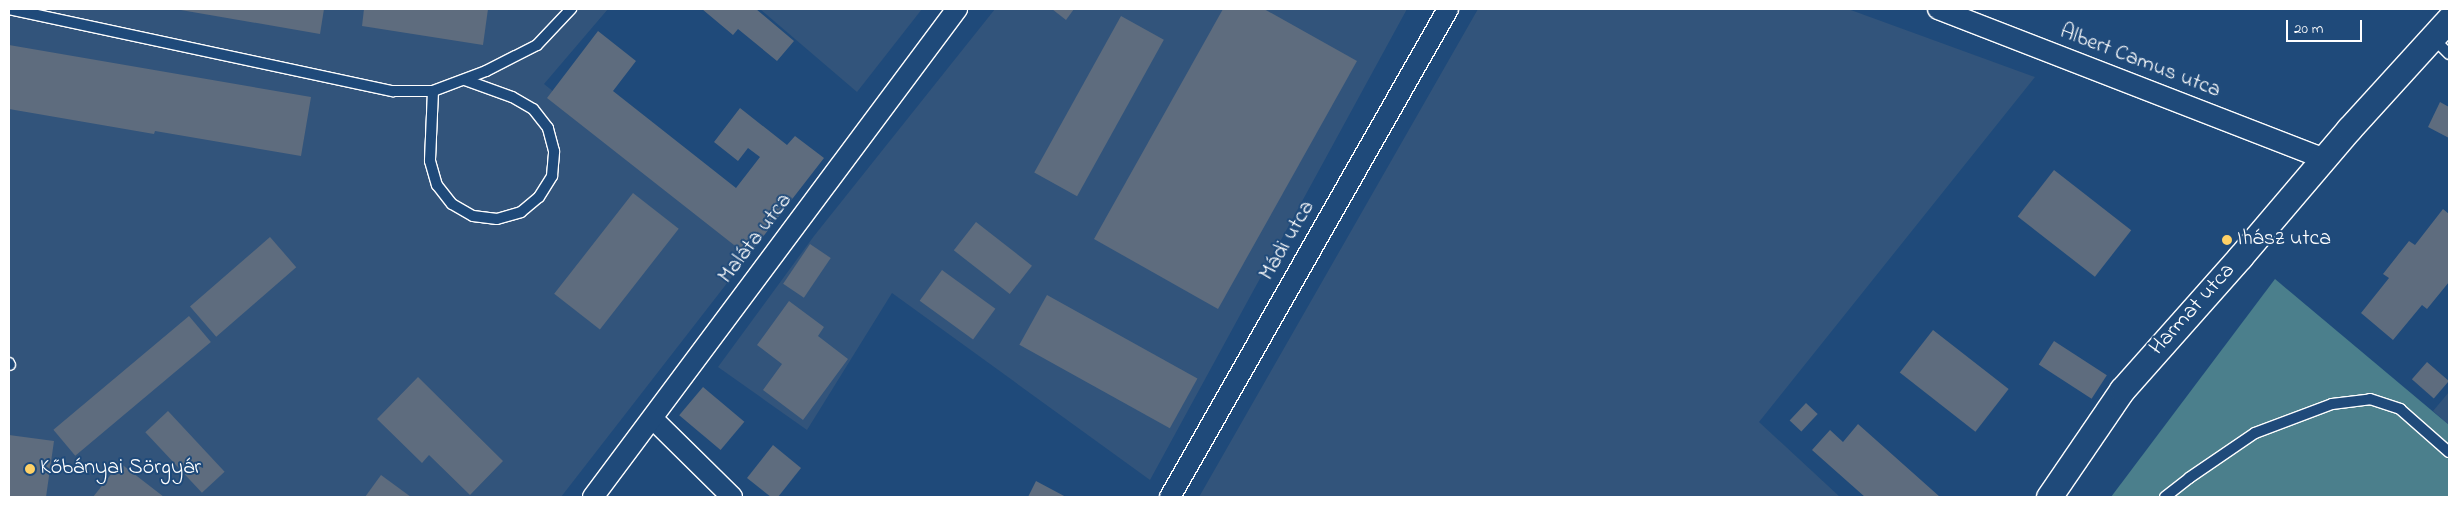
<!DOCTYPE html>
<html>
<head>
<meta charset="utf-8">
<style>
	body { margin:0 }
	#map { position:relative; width:2458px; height:506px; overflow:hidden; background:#1f4a7a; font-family:"Indie Flower",sans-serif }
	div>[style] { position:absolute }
	.built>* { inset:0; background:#32547b }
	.green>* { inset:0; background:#4b7f8c }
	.building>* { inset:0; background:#5e6c7e; transform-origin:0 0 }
	.roads { filter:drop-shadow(1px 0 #fff) drop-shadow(-1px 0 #fff) drop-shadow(0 1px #fff) drop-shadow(0 -1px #fff) }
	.service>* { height:10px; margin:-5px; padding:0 5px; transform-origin:5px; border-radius:5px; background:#1f4a7a }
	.minor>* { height:20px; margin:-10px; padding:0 10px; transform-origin:10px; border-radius:10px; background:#1f4a7a }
	.tertiary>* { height:25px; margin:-12.5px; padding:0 12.5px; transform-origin:12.5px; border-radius:12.5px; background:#1f4a7a }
	.dots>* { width:14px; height:14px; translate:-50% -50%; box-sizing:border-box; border:2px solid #1f4a7a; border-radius:50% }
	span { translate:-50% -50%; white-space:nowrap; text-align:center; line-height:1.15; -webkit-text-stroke:4px #1f4a7a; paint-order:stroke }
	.street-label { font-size:22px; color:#fff }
	.poi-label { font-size:22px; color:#fff }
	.left { translate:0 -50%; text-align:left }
	.frame { position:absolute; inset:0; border:10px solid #fff; pointer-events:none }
	.scale { position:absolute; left:2286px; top:20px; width:76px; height:22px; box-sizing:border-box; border:2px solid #fff; border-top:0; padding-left:6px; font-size:15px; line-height:18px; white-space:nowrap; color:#fff; -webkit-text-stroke:4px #1f4a7a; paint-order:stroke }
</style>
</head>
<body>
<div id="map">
	<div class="built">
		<i style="clip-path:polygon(9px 9px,608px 9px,544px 84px,752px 251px,561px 497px,9px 497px)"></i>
		<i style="clip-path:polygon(760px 9px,922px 9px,857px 92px)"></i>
		<i style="clip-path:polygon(995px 9px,1407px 9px,1150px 480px,892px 293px,807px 430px,718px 367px,814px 236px)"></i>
		<i style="clip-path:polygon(1478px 9px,1848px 9px,2035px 77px,1759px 422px,1840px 497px,1199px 497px)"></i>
		<i style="clip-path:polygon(2449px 392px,2449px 425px,2433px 411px)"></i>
	</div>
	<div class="green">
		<i style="clip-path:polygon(2275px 279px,2449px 425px,2449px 497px,2111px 497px)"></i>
	</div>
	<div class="building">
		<i style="clip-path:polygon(175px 9px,324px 9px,320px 34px)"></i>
		<i style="clip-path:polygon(364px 9px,488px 9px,483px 45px,362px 26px)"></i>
		<i style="clip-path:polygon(702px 9px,756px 9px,794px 41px,777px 61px,738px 29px,733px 35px)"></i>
		<i style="clip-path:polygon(1052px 9px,1074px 9px,1066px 20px)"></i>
		<i style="clip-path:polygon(1223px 9px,1264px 9px,1357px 61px,1218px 309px,1094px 239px)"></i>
		<i style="left:1121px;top:16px;width:49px;height:179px;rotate:29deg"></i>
		<i style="clip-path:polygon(598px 31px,636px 61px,613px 91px,736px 188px,760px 157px,748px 148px,738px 161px,714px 142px,740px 108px,787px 145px,795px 136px,824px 158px,748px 256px,547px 98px)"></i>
		<i style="clip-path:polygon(9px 45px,311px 97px,301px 156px,155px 131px,154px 134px,9px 109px)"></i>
		<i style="clip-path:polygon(2440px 102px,2449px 107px,2449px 138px,2428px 127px)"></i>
		<i style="left:2054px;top:170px;width:98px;height:59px;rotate:38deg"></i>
		<i style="left:633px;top:193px;width:58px;height:128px;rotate:38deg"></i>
		<i style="clip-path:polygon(2443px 209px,2449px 214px,2449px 282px,2427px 309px,2422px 305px,2393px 340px,2361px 313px,2389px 278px,2383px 274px,2409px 241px,2415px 245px)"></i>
		<i style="left:976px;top:222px;width:71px;height:36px;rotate:38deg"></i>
		<i style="left:270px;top:237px;width:40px;height:106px;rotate:49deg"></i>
		<i style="left:810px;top:244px;width:25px;height:48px;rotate:34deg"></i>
		<i style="left:942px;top:270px;width:66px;height:38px;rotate:36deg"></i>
		<i style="left:1047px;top:295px;width:172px;height:57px;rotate:29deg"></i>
		<i style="clip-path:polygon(789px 301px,824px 327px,818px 336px,848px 359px,803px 420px,763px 390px,782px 364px,757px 345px)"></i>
		<i style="left:189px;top:316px;width:34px;height:177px;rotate:50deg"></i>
		<i style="left:1933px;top:330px;width:96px;height:54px;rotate:38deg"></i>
		<i style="left:2054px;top:341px;width:63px;height:28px;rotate:33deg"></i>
		<i style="left:2427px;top:362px;width:29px;height:23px;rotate:41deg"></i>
		<i style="clip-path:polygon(418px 377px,503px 461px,470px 495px,429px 455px,422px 463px,377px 419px)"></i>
		<i style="left:703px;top:387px;width:54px;height:37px;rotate:40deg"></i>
		<i style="left:1806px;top:403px;width:16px;height:24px;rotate:43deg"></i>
		<i style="left:168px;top:411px;width:83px;height:31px;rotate:47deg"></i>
		<i style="clip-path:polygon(1858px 424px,1940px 497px,1865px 497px,1812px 450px,1830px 430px,1843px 442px)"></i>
		<i style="clip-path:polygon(9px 435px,54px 441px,46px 497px,9px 497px)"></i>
		<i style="clip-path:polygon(773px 445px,801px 468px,778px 497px,771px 497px,747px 478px)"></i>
		<i style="clip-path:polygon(120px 463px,164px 497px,93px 497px)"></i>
		<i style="clip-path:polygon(381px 475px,411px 497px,365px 497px)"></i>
		<i style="clip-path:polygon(1036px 481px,1066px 497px,1028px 497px)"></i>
	</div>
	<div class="roads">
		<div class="service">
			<i style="left:9px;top:9px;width:393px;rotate:12.1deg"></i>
			<i style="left:393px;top:91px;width:40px"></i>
			<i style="left:433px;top:91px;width:57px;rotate:-20.7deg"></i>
			<i style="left:486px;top:71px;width:57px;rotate:-27deg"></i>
			<i style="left:537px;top:45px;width:50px;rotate:-46.6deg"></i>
			<i style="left:2432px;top:37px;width:24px;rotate:45deg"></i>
			<i style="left:433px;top:91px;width:70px;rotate:92.5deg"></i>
			<i style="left:430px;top:161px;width:25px;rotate:74deg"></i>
			<i style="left:437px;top:185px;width:24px;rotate:52deg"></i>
			<i style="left:452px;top:204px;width:24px;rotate:30deg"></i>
			<i style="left:473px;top:216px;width:24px;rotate:7deg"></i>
			<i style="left:497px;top:219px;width:25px;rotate:-16deg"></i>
			<i style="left:521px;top:212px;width:23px;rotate:-40deg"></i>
			<i style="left:539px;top:197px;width:25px;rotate:-58deg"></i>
			<i style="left:552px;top:176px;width:25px;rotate:-85deg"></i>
			<i style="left:554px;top:151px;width:24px;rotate:-105deg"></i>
			<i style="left:548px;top:128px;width:24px;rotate:-128deg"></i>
			<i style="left:533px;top:109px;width:24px;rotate:-150deg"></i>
			<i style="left:512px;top:97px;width:50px;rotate:-160.1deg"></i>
			<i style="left:9px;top:363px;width:2px;rotate:63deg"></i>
			<i style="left:2165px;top:497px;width:31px;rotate:-38deg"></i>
			<i style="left:2189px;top:478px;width:80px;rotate:-34.3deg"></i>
			<i style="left:2255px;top:433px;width:82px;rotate:-20.6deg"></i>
			<i style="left:2332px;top:404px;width:38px;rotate:-7deg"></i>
			<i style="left:2370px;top:399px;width:32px;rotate:18deg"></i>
			<i style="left:2400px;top:409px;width:65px;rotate:41.3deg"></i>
		</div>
		<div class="minor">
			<i style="left:1938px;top:9px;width:414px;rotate:21.2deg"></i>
			<i style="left:653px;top:419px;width:111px;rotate:44.6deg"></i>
			<i style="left:593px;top:497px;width:609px;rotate:-53.28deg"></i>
			<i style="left:1170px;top:497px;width:562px;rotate:-60.33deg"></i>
		</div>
		<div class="tertiary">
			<i style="left:2049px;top:497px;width:130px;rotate:-55.7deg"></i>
			<i style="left:2122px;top:390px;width:178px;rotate:-48.4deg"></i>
			<i style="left:2240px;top:257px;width:168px;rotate:-49.6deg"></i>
			<i style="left:2349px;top:129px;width:149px;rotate:-47.7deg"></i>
		</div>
	</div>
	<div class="dots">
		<i style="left:2227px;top:240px;background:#ffd166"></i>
		<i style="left:30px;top:469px;background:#ffd166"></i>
	</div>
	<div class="street-label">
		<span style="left:2140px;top:62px;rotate:21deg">Albert Camus utca</span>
		<span style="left:756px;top:239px;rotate:-53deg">Maláta utca</span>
		<span style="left:1288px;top:241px;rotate:-60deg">Mádi utca</span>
		<span style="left:2193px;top:310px;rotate:-48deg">Harmat utca</span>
	</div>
	<div class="poi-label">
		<span class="left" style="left:2237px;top:240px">Ihász utca</span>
		<span class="left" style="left:40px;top:469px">Kőbányai Sörgyár</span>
	</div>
	<div class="frame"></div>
	<div class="scale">20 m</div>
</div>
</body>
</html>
